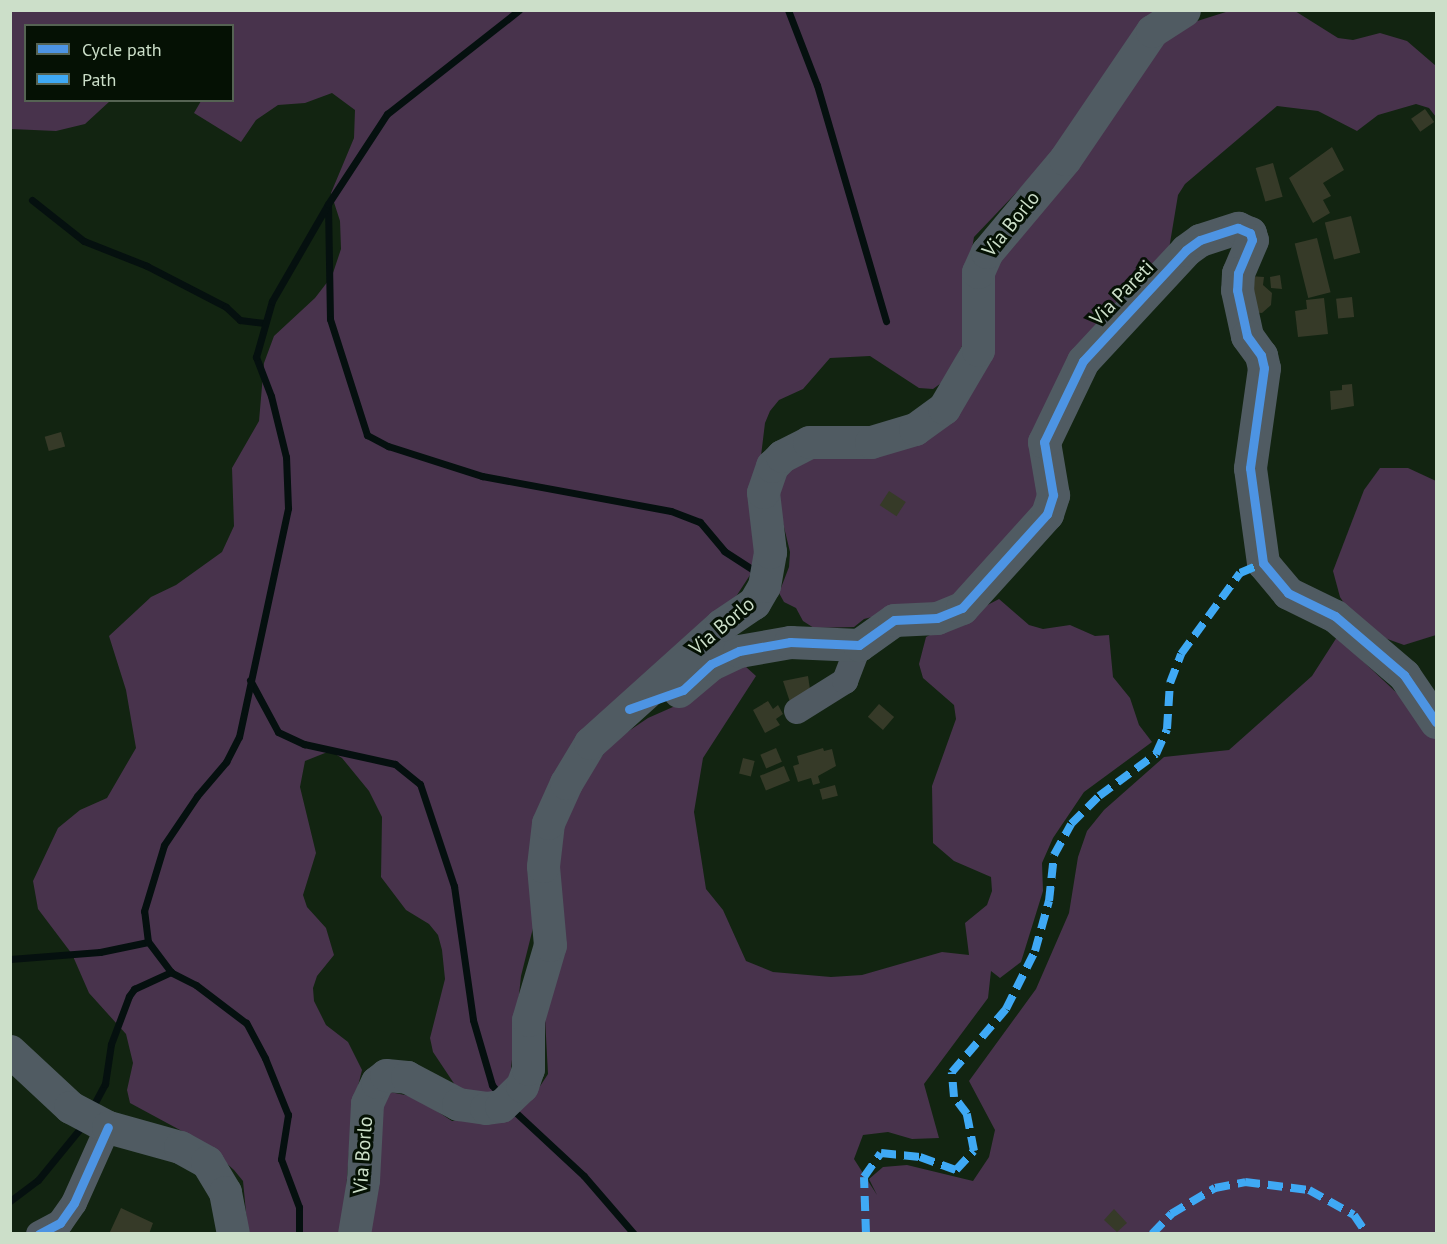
<!DOCTYPE html>
<html>
<head>
<meta charset="utf-8">
<style>
	body { margin:0 }
	#map { position:relative; width:1447px; height:1244px; overflow:hidden; background:#122411; font-family:"PT Sans",sans-serif }
	div>[style] { position:absolute }
	.green>* { inset:0; background:#48334c }
	.stream>* { height:7px; margin:-3.5px; padding:0 3.5px; transform-origin:3.5px; border-radius:3.5px; background:#05100f }
	.building>* { inset:0; background:#363a28; transform-origin:0 0 }
	.street>* { height:26px; margin:-13px; padding:0 13px; transform-origin:13px; border-radius:13px; background:#505a62 }
	.secondary>* { height:33px; margin:-16.5px; padding:0 16.5px; transform-origin:16.5px; border-radius:16.5px; background:#505b62 }
	.quiet>* { height:8px; margin-top:-4px; transform-origin:0; background:repeating-linear-gradient(90deg,#3fa9f5 0 15px,transparent 0 23px) }
	.cycleway>* { height:9px; margin:-4.5px; padding:0 4.5px; transform-origin:4.5px; border-radius:4.5px; background:#4d94e3 }
	span { translate:-50% -50%; white-space:nowrap; text-align:center; line-height:1.15; -webkit-text-stroke:6px #051104; paint-order:stroke }
	.street-label { font-size:20px; color:#ccdfc9 }
	.frame { position:absolute; inset:0; border:12px solid #ccdfc9; pointer-events:none }
	.legend { position:absolute; left:24px; top:24px; width:210px; height:78px; box-sizing:border-box; background:#051104; border:2px solid #556353; margin:0; padding:8px 10px; list-style:none; font-size:18px; color:#ccdfc9 }
	.legend li { display:flex; align-items:center; gap:12px; height:30px }
	.legend b { width:30px; border:2px solid #556353 }
</style>
</head>
<body>
<div id="map">
	<div class="green">
		<i style="clip-path:polygon(11px 11px,1157px 11px,1067px 139px,974px 237px,967px 278px,968px 334px,944px 381px,933px 389px,919px 388px,870px 356px,830px 358px,803px 389px,779px 400px,770px 411px,765px 423px,760px 464px,760px 536px,750px 575px,728px 609px,581px 736px,521px 976px,510px 1078px,499px 1096px,457px 1088px,433px 1052px,430px 1038px,445px 979px,442px 950px,438px 935px,429px 924px,406px 910px,381px 877px,382px 817px,369px 791px,342px 758px,330px 751px,305px 761px,300px 787px,316px 853px,303px 895px,307px 907px,326px 928px,334px 955px,317px 976px,313px 988px,314px 1001px,326px 1025px,348px 1042px,362px 1070px,352px 1110px,343px 1233px,248px 1233px,243px 1181px,234px 1170px,204px 1143px,130px 1103px,127px 1090px,133px 1063px,126px 1034px,89px 993px,72px 954px,38px 909px,33px 881px,58px 828px,80px 810px,107px 798px,136px 748px,126px 690px,109px 636px,151px 597px,176px 585px,222px 552px,234px 526px,232px 468px,259px 421px,264px 363px,274px 336px,315px 298px,332px 276px,341px 249px,340px 221px,331px 193px,354px 138px,355px 110px,332px 93px,305px 103px,278px 105px,256px 120px,241px 142px,194px 113px,201px 101px,232px 100px,232px 26px,26px 26px,26px 100px,110px 101px,85px 124px,56px 131px,11px 129px)"></i>
		<i style="clip-path:polygon(1229px 11px,1295px 11px,1338px 38px,1353px 40px,1380px 33px,1407px 41px,1436px 66px,1436px 117px,1429px 108px,1416px 104px,1378px 115px,1357px 131px,1318px 111px,1277px 106px,1185px 184px,1178px 195px,1169px 249px,1097px 328px,1037px 505px,963px 592px,941px 605px,907px 608px,864px 619px,854px 627px,814px 628px,803px 621px,796px 608px,784px 602px,779px 593px,789px 567px,790px 552px,777px 498px,787px 472px,809px 456px,926px 434px,994px 327px,994px 269px,1160px 44px,1191px 23px)"></i>
		<i style="clip-path:polygon(1380px 468px,1408px 468px,1436px 481px,1436px 635px,1404px 645px,1379px 636px,1355px 620px,1340px 597px,1333px 571px,1364px 490px)"></i>
		<i style="clip-path:polygon(999px 599px,1029px 625px,1043px 629px,1070px 625px,1095px 636px,1109px 635px,1113px 677px,1130px 698px,1139px 725px,1152px 742px,1084px 792px,1053px 838px,1042px 863px,1043px 891px,1021px 962px,1000px 978px,991px 971px,988px 998px,924px 1084px,939px 1138px,912px 1139px,888px 1132px,863px 1135px,854px 1159px,877px 1195px,869px 1179px,883px 1167px,907px 1165px,973px 1181px,989px 1157px,995px 1130px,969px 1081px,1036px 989px,1069px 913px,1078px 857px,1087px 831px,1104px 810px,1164px 757px,1229px 750px,1312px 676px,1337px 637px,1414px 709px,1436px 739px,1436px 1233px,367px 1234px,377px 1103px,390px 1092px,415px 1097px,452px 1121px,505px 1119px,533px 1097px,548px 1074px,545px 1018px,564px 811px,611px 743px,648px 718px,691px 699px,724px 669px,745px 666px,756px 676px,703px 758px,694px 812px,706px 889px,723px 910px,746px 961px,773px 972px,831px 977px,862px 975px,942px 952px,969px 955px,965px 923px,987px 905px,992px 891px,991px 877px,954px 861px,933px 843px,932px 786px,956px 719px,954px 705px,923px 678px,919px 664px,926px 637px)"></i>
	</div>
	<div class="stream">
		<i style="left:788px;top:10px;width:80px;rotate:68.9deg"></i>
		<i style="left:817px;top:85px;width:246px;rotate:73.7deg"></i>
		<i style="left:32px;top:200px;width:66px;rotate:38.3deg"></i>
		<i style="left:84px;top:241px;width:68px;rotate:21.6deg"></i>
		<i style="left:147px;top:266px;width:89px;rotate:27.4deg"></i>
		<i style="left:226px;top:307px;width:19px;rotate:43deg"></i>
		<i style="left:240px;top:320px;width:25px;rotate:7deg"></i>
		<i style="left:328px;top:205px;width:114px;rotate:89deg"></i>
		<i style="left:330px;top:319px;width:122px;rotate:72.3deg"></i>
		<i style="left:367px;top:435px;width:24px;rotate:28deg"></i>
		<i style="left:388px;top:446px;width:99px;rotate:17.7deg"></i>
		<i style="left:482px;top:476px;width:192px;rotate:10.5deg"></i>
		<i style="left:671px;top:511px;width:31px;rotate:21deg"></i>
		<i style="left:700px;top:522px;width:38px;rotate:50deg"></i>
		<i style="left:724px;top:551px;width:40px;rotate:32.9deg"></i>
		<i style="left:250px;top:680px;width:59px;rotate:61.7deg"></i>
		<i style="left:278px;top:732px;width:29px;rotate:25deg"></i>
		<i style="left:304px;top:744px;width:93px;rotate:12.4deg"></i>
		<i style="left:395px;top:764px;width:32px;rotate:39deg"></i>
		<i style="left:420px;top:784px;width:108px;rotate:71.6deg"></i>
		<i style="left:454px;top:886px;width:135px;rotate:81.9deg"></i>
		<i style="left:473px;top:1020px;width:68px;rotate:73.7deg"></i>
		<i style="left:492px;top:1085px;width:14px;rotate:51deg"></i>
		<i style="left:10px;top:959px;width:90px;rotate:-4.4deg"></i>
		<i style="left:100px;top:952px;width:49px;rotate:-11.8deg"></i>
		<i style="left:512px;top:1109px;width:98px;rotate:42.9deg"></i>
		<i style="left:584px;top:1176px;width:77px;rotate:49.2deg"></i>
		<i style="left:91px;top:1110px;width:30px;rotate:-62deg"></i>
		<i style="left:105px;top:1084px;width:40px;rotate:-81.5deg"></i>
		<i style="left:111px;top:1044px;width:51px;rotate:-69.4deg"></i>
		<i style="left:129px;top:996px;width:9px;rotate:-54deg"></i>
		<i style="left:134px;top:989px;width:41px;rotate:-24.7deg"></i>
		<i style="left:10px;top:1201px;width:35px;rotate:-37deg"></i>
		<i style="left:38px;top:1180px;width:71px;rotate:-50.7deg"></i>
		<i style="left:299px;top:1234px;width:27px;rotate:-90deg"></i>
		<i style="left:299px;top:1207px;width:51px;rotate:-110.6deg"></i>
		<i style="left:281px;top:1159px;width:45px;rotate:-81deg"></i>
		<i style="left:288px;top:1115px;width:61px;rotate:-112deg"></i>
		<i style="left:265px;top:1058px;width:40px;rotate:-118deg"></i>
		<i style="left:246px;top:1023px;width:63px;rotate:-142.8deg"></i>
		<i style="left:196px;top:985px;width:28px;rotate:-153deg"></i>
		<i style="left:171px;top:972px;width:38px;rotate:-127deg"></i>
		<i style="left:148px;top:942px;width:31px;rotate:-97deg"></i>
		<i style="left:144px;top:911px;width:69px;rotate:-73.1deg"></i>
		<i style="left:164px;top:845px;width:59px;rotate:-56deg"></i>
		<i style="left:197px;top:796px;width:45px;rotate:-49.5deg"></i>
		<i style="left:226px;top:762px;width:28px;rotate:-63deg"></i>
		<i style="left:239px;top:737px;width:234px;rotate:-77.9deg"></i>
		<i style="left:288px;top:508px;width:51px;rotate:-92.2deg"></i>
		<i style="left:286px;top:457px;width:63px;rotate:-103.8deg"></i>
		<i style="left:271px;top:396px;width:42px;rotate:-111deg"></i>
		<i style="left:256px;top:357px;width:58px;rotate:-74.1deg"></i>
		<i style="left:272px;top:301px;width:112px;rotate:-60deg"></i>
		<i style="left:328px;top:204px;width:108px;rotate:-56.8deg"></i>
		<i style="left:387px;top:114px;width:168px;rotate:-38.2deg"></i>
	</div>
	<div class="building">
		<i style="left:1425px;top:109px;width:16px;height:17px;rotate:55deg"></i>
		<i style="clip-path:polygon(1332px 147px,1344px 170px,1323px 183px,1331px 196px,1323px 200px,1330px 213px,1313px 223px,1289px 178px)"></i>
		<i style="left:1273px;top:163px;width:35px;height:18px;rotate:74deg"></i>
		<i style="left:1351px;top:216px;width:38px;height:27px;rotate:76deg"></i>
		<i style="left:1317px;top:238px;width:56px;height:23px;rotate:76deg"></i>
		<i style="clip-path:polygon(1280px 275px,1282px 289px,1271px 288px,1270px 277px)"></i>
		<i style="clip-path:polygon(1250px 276px,1264px 277px,1263px 285px,1272px 293px,1271px 305px,1262px 313px,1250px 312px)"></i>
		<i style="left:1352px;top:297px;width:20px;height:16px;rotate:84deg"></i>
		<i style="clip-path:polygon(1324px 298px,1328px 334px,1298px 337px,1295px 311px,1307px 309px,1306px 300px)"></i>
		<i style="clip-path:polygon(1352px 384px,1354px 406px,1331px 410px,1330px 391px,1342px 390px,1342px 385px)"></i>
		<i style="left:61px;top:432px;width:15px;height:17px;rotate:74deg"></i>
		<i style="left:889px;top:491px;width:20px;height:17px;rotate:33deg"></i>
		<i style="clip-path:polygon(808px 676px,811px 696px,790px 702px,783px 681px)"></i>
		<i style="clip-path:polygon(768px 701px,773px 709px,778px 705px,783px 714px,776px 719px,780px 725px,765px 733px,753px 710px)"></i>
		<i style="left:879px;top:704px;width:20px;height:17px;rotate:41deg"></i>
		<i style="left:776px;top:748px;width:15px;height:17px;rotate:67deg"></i>
		<i style="clip-path:polygon(823px 748px,824px 751px,832px 749px,836px 766px,818px 776px,820px 783px,813px 785px,811px 778px,798px 782px,793px 766px,799px 764px,797px 756px)"></i>
		<i style="left:743px;top:758px;width:12px;height:16px;rotate:14deg"></i>
		<i style="left:784px;top:766px;width:16px;height:26px;rotate:68deg"></i>
		<i style="left:835px;top:785px;width:11px;height:16px;rotate:75deg"></i>
		<i style="clip-path:polygon(121px 1208px,153px 1223px,149px 1234px,109px 1234px)"></i>
		<i style="clip-path:polygon(1114px 1209px,1127px 1223px,1117px 1232px,1104px 1220px)"></i>
	</div>
	<div class="street">
		<i style="left:797px;top:711px;width:57px;rotate:-32deg"></i>
		<i style="left:845px;top:681px;width:39px;rotate:-69deg"></i>
		<i style="left:39px;top:1234px;width:24px;rotate:-28deg"></i>
		<i style="left:60px;top:1223px;width:24px;rotate:-55deg"></i>
		<i style="left:74px;top:1203px;width:83px;rotate:-65.9deg"></i>
	</div>
	<div class="secondary">
		<i style="left:679px;top:691px;width:42px;rotate:-40.2deg"></i>
		<i style="left:711px;top:664px;width:31px;rotate:-25deg"></i>
		<i style="left:739px;top:651px;width:52px;rotate:-10deg"></i>
		<i style="left:790px;top:642px;width:69px;rotate:2.5deg"></i>
		<i style="left:859px;top:645px;width:43px;rotate:-35.5deg"></i>
		<i style="left:894px;top:620px;width:43px;rotate:-2.7deg"></i>
		<i style="left:937px;top:618px;width:27px;rotate:-22deg"></i>
		<i style="left:962px;top:608px;width:127px;rotate:-47.9deg"></i>
		<i style="left:1047px;top:514px;width:20px;rotate:-72deg"></i>
		<i style="left:1053px;top:495px;width:54px;rotate:-99.6deg"></i>
		<i style="left:1044px;top:442px;width:90px;rotate:-64.3deg"></i>
		<i style="left:1083px;top:361px;width:151px;rotate:-47.1deg"></i>
		<i style="left:1186px;top:250px;width:17px;rotate:-36deg"></i>
		<i style="left:1200px;top:240px;width:40px;rotate:-18deg"></i>
		<i style="left:1238px;top:228px;width:13px;rotate:23deg"></i>
		<i style="left:1250px;top:233px;width:7px;rotate:74deg"></i>
		<i style="left:1252px;top:240px;width:36px;rotate:113deg"></i>
		<i style="left:1238px;top:273px;width:17px;rotate:93deg"></i>
		<i style="left:1237px;top:290px;width:47px;rotate:77.7deg"></i>
		<i style="left:1247px;top:336px;width:24px;rotate:54deg"></i>
		<i style="left:1261px;top:355px;width:13px;rotate:77deg"></i>
		<i style="left:1264px;top:368px;width:101px;rotate:98deg"></i>
		<i style="left:1250px;top:468px;width:96px;rotate:82.2deg"></i>
		<i style="left:1263px;top:563px;width:39px;rotate:50deg"></i>
		<i style="left:1288px;top:593px;width:52px;rotate:26.1deg"></i>
		<i style="left:1335px;top:616px;width:91px;rotate:40.5deg"></i>
		<i style="left:1404px;top:675px;width:57px;rotate:55.8deg"></i>
		<i style="left:10px;top:1051px;width:82px;rotate:43deg"></i>
		<i style="left:70px;top:1107px;width:43px;rotate:27.8deg"></i>
		<i style="left:108px;top:1127px;width:75px;rotate:15.5deg"></i>
		<i style="left:180px;top:1147px;width:31px;rotate:29deg"></i>
		<i style="left:207px;top:1162px;width:35px;rotate:59deg"></i>
		<i style="left:225px;top:1192px;width:43px;rotate:79.2deg"></i>
		<i style="left:354px;top:1234px;width:55px;rotate:-80.5deg"></i>
		<i style="left:363px;top:1180px;width:77px;rotate:-87deg"></i>
		<i style="left:367px;top:1103px;width:23px;rotate:-65deg"></i>
		<i style="left:377px;top:1082px;width:11px;rotate:-38deg"></i>
		<i style="left:386px;top:1075px;width:21px;rotate:5deg"></i>
		<i style="left:407px;top:1077px;width:58px;rotate:27.9deg"></i>
		<i style="left:458px;top:1104px;width:28px;rotate:8deg"></i>
		<i style="left:486px;top:1108px;width:15px;rotate:-8deg"></i>
		<i style="left:501px;top:1106px;width:29px;rotate:-44deg"></i>
		<i style="left:522px;top:1086px;width:18px;rotate:-71deg"></i>
		<i style="left:528px;top:1069px;width:49px;rotate:-90deg"></i>
		<i style="left:528px;top:1020px;width:78px;rotate:-73.7deg"></i>
		<i style="left:550px;top:945px;width:79px;rotate:-95.1deg"></i>
		<i style="left:543px;top:866px;width:43px;rotate:-83.4deg"></i>
		<i style="left:548px;top:823px;width:44px;rotate:-65.8deg"></i>
		<i style="left:566px;top:783px;width:47px;rotate:-59deg"></i>
		<i style="left:590px;top:743px;width:176px;rotate:-42deg"></i>
		<i style="left:721px;top:625px;width:40px;rotate:-34deg"></i>
		<i style="left:754px;top:603px;width:20px;rotate:-60deg"></i>
		<i style="left:764px;top:586px;width:35px;rotate:-80deg"></i>
		<i style="left:770px;top:552px;width:60px;rotate:-96.7deg"></i>
		<i style="left:763px;top:492px;width:28px;rotate:-71deg"></i>
		<i style="left:772px;top:466px;width:14px;rotate:-45deg"></i>
		<i style="left:782px;top:456px;width:30px;rotate:-27deg"></i>
		<i style="left:809px;top:442px;width:62px"></i>
		<i style="left:871px;top:442px;width:46px;rotate:-16.5deg"></i>
		<i style="left:915px;top:429px;width:36px;rotate:-36deg"></i>
		<i style="left:944px;top:408px;width:67px;rotate:-59.6deg"></i>
		<i style="left:978px;top:350px;width:78px;rotate:-90deg"></i>
		<i style="left:978px;top:272px;width:22px;rotate:-66deg"></i>
		<i style="left:987px;top:252px;width:121px;rotate:-50deg"></i>
		<i style="left:1065px;top:159px;width:155px;rotate:-55.8deg"></i>
		<i style="left:1152px;top:31px;width:38px;rotate:-33deg"></i>
	</div>
	<div class="quiet">
		<i style="left:866px;top:1234px;width:57px;rotate:-92deg"></i>
		<i style="left:864px;top:1177px;width:29px;rotate:-55deg"></i>
		<i style="left:881px;top:1153px;width:39px;rotate:6deg"></i>
		<i style="left:920px;top:1157px;width:38px;rotate:20deg"></i>
		<i style="left:956px;top:1170px;width:26px;rotate:-47deg"></i>
		<i style="left:974px;top:1151px;width:38px;rotate:-101deg"></i>
		<i style="left:967px;top:1114px;width:21px;rotate:-127deg"></i>
		<i style="left:954px;top:1097px;width:25px;rotate:-95deg"></i>
		<i style="left:952px;top:1072px;width:83px;rotate:-49.4deg"></i>
		<i style="left:1006px;top:1009px;width:65px;rotate:-63.4deg"></i>
		<i style="left:1035px;top:951px;width:52px;rotate:-74.4deg"></i>
		<i style="left:1049px;top:901px;width:46px;rotate:-83.8deg"></i>
		<i style="left:1054px;top:855px;width:35px;rotate:-61deg"></i>
		<i style="left:1071px;top:824px;width:40px;rotate:-45deg"></i>
		<i style="left:1099px;top:796px;width:71px;rotate:-36.4deg"></i>
		<i style="left:1156px;top:754px;width:27px;rotate:-66deg"></i>
		<i style="left:1167px;top:729px;width:46px;rotate:-86.3deg"></i>
		<i style="left:1170px;top:683px;width:31px;rotate:-69deg"></i>
		<i style="left:1181px;top:654px;width:100px;rotate:-53.9deg"></i>
		<i style="left:1240px;top:573px;width:25px;rotate:-23deg"></i>
		<i style="left:1152px;top:1234px;width:28px;rotate:-46deg"></i>
		<i style="left:1171px;top:1214px;width:51px;rotate:-30.6deg"></i>
		<i style="left:1215px;top:1188px;width:31px;rotate:-11deg"></i>
		<i style="left:1245px;top:1182px;width:64px;rotate:7.1deg"></i>
		<i style="left:1309px;top:1190px;width:51px;rotate:29.1deg"></i>
		<i style="left:1354px;top:1215px;width:23px;rotate:56deg"></i>
	</div>
	<div class="cycleway">
		<i style="left:629px;top:709px;width:57px;rotate:-19.4deg"></i>
		<i style="left:683px;top:690px;width:38px;rotate:-43deg"></i>
		<i style="left:711px;top:664px;width:31px;rotate:-25deg"></i>
		<i style="left:739px;top:651px;width:52px;rotate:-10deg"></i>
		<i style="left:790px;top:642px;width:69px;rotate:2.5deg"></i>
		<i style="left:859px;top:645px;width:43px;rotate:-35.5deg"></i>
		<i style="left:894px;top:620px;width:43px;rotate:-2.7deg"></i>
		<i style="left:937px;top:618px;width:27px;rotate:-22deg"></i>
		<i style="left:962px;top:608px;width:127px;rotate:-47.9deg"></i>
		<i style="left:1047px;top:514px;width:20px;rotate:-72deg"></i>
		<i style="left:1053px;top:495px;width:54px;rotate:-99.6deg"></i>
		<i style="left:1044px;top:442px;width:90px;rotate:-64.3deg"></i>
		<i style="left:1083px;top:361px;width:151px;rotate:-47.1deg"></i>
		<i style="left:1186px;top:250px;width:17px;rotate:-36deg"></i>
		<i style="left:1200px;top:240px;width:40px;rotate:-18deg"></i>
		<i style="left:1238px;top:228px;width:13px;rotate:23deg"></i>
		<i style="left:1250px;top:233px;width:7px;rotate:74deg"></i>
		<i style="left:1252px;top:240px;width:36px;rotate:113deg"></i>
		<i style="left:1238px;top:273px;width:17px;rotate:93deg"></i>
		<i style="left:1237px;top:290px;width:47px;rotate:77.7deg"></i>
		<i style="left:1247px;top:336px;width:24px;rotate:54deg"></i>
		<i style="left:1261px;top:355px;width:13px;rotate:77deg"></i>
		<i style="left:1264px;top:368px;width:101px;rotate:98deg"></i>
		<i style="left:1250px;top:468px;width:96px;rotate:82.2deg"></i>
		<i style="left:1263px;top:563px;width:39px;rotate:50deg"></i>
		<i style="left:1288px;top:593px;width:52px;rotate:26.1deg"></i>
		<i style="left:1335px;top:616px;width:91px;rotate:40.5deg"></i>
		<i style="left:1404px;top:675px;width:57px;rotate:55.8deg"></i>
		<i style="left:39px;top:1234px;width:24px;rotate:-28deg"></i>
		<i style="left:60px;top:1223px;width:24px;rotate:-55deg"></i>
		<i style="left:74px;top:1203px;width:83px;rotate:-65.9deg"></i>
	</div>
	<div class="street-label">
		<span style="left:1011px;top:224px;rotate:-51deg">Via Borlo</span>
		<span style="left:1122px;top:293px;rotate:-46deg">Via Pareti</span>
		<span style="left:722px;top:626px;rotate:-40deg">Via Borlo</span>
		<span style="left:363px;top:1155px;rotate:-86deg">Via Borlo</span>
	</div>
	<div class="frame"></div>
	<ul class="legend">
	<li><b style="height:8px;background:#4d94e3"></b>Cycle path</li>
	<li><b style="height:8px;background:#3fa9f5"></b>Path</li>
	</ul>
</div>
</body>
</html>
